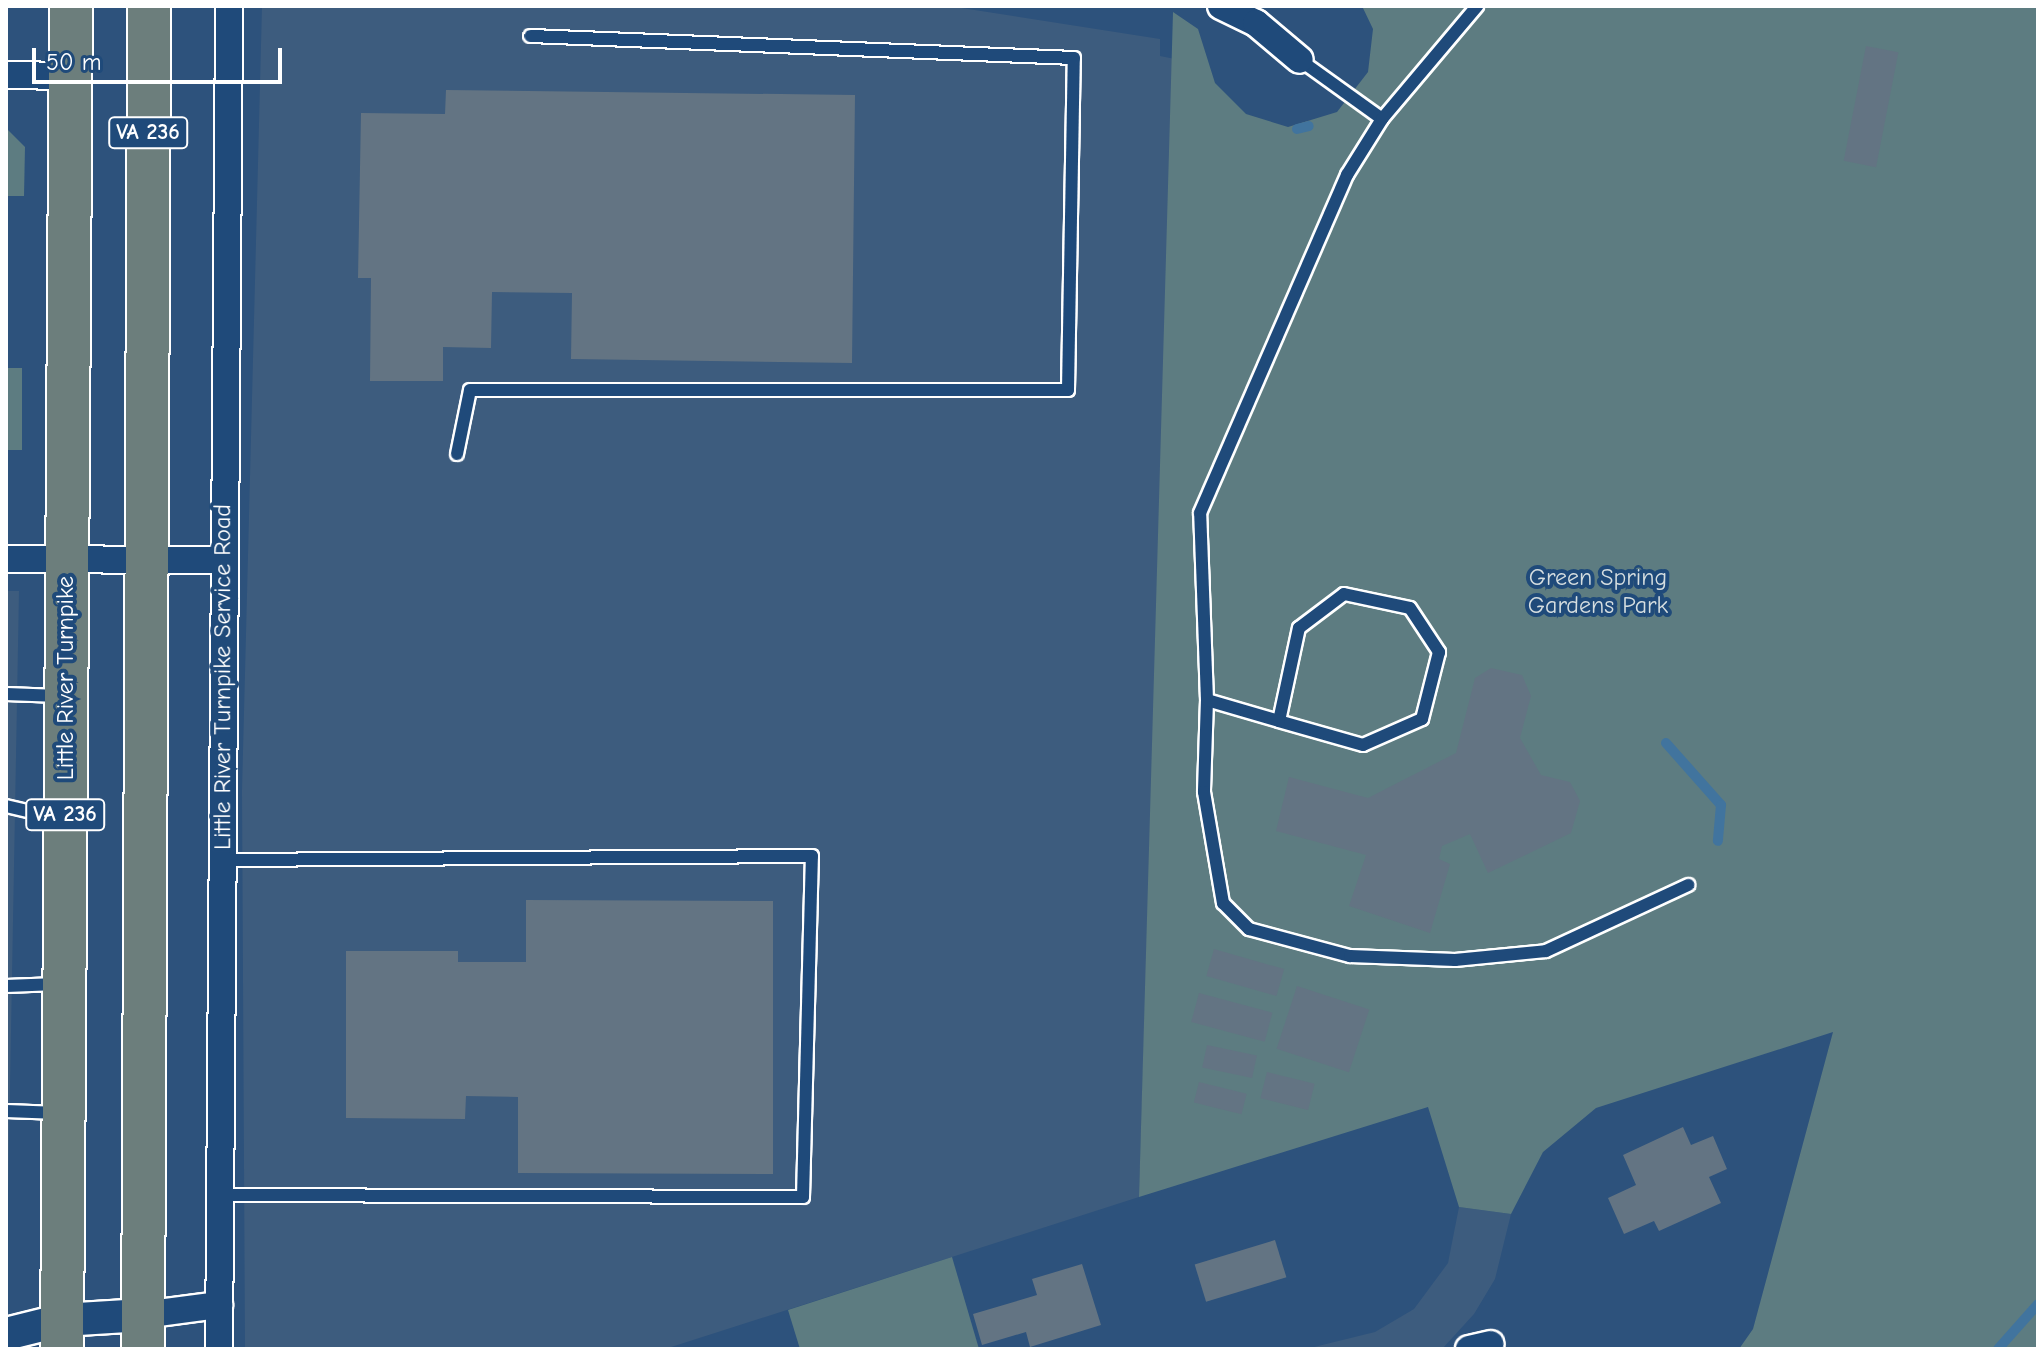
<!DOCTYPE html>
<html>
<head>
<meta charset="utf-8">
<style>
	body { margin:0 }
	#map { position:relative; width:2044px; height:1355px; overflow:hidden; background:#2d527c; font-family:"Comic Neue",sans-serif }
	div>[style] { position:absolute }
	.built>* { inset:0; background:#3d5c7e }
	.green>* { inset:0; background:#5d7c81; transform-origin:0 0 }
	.stream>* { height:10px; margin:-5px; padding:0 5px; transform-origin:5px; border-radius:5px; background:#41749e }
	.building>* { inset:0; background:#637483; transform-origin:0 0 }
	.roads { filter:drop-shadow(2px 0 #fff) drop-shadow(-2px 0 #fff) drop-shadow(0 2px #fff) drop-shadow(0 -2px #fff) }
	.service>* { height:12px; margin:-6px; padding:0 6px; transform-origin:6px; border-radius:6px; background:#1f4a7a }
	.minor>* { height:26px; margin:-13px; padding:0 13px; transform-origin:13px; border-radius:13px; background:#1f4a7a }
	.tertiary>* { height:32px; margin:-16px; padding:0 16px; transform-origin:16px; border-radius:16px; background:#1f4a7a }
	.primary>* { height:42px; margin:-21px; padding:0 21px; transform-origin:21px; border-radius:21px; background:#6c7e7c }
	span { translate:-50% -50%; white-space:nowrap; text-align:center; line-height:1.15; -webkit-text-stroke:8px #1f4a7a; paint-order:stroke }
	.shield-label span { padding:2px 6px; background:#1f4a7a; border:2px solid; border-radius:6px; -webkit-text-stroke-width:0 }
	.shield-label { font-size:22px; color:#fff; font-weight:700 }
	.park-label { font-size:24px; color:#d6dee0 }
	.street-label { font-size:24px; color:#fff }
	.frame { position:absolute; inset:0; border:8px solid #fff; pointer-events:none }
	.scale { position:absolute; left:32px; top:48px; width:250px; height:36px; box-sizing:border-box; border:4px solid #fff; border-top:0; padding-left:10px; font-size:24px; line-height:28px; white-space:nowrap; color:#fff; -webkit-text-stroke:6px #1f4a7a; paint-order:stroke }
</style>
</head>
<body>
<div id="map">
	<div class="built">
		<i style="clip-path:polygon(262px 6px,949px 6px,1160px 39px,1160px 56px,1175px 59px,1139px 1197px,665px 1349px,245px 1349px,242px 791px)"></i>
		<i style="clip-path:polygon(6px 591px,19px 591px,8px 1197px,6px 1197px)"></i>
		<i style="clip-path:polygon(1459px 1207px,1511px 1214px,1495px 1279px,1474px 1314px,1443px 1348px,1306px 1349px,1375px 1332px,1414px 1309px,1448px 1263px)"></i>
	</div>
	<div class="green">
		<i style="clip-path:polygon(1362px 6px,2038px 6px,2038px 1349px,1739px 1349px,1753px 1329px,1833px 1032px,1596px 1108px,1543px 1152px,1511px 1214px,1459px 1207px,1428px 1107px,1139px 1197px,1173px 12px,1198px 29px,1215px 83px,1246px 114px,1288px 127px,1337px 112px,1368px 72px,1373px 29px)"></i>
		<i style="clip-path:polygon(6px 128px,25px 147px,24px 196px,6px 196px)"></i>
		<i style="left:6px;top:368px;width:16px;height:82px"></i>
		<i style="clip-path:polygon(952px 1257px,979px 1349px,800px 1349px,788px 1310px)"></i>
	</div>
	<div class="stream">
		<i style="left:1297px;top:129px;width:12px;rotate:-14deg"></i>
		<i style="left:1666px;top:743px;width:83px;rotate:48.4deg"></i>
		<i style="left:1721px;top:805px;width:36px;rotate:95deg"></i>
		<i style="left:1998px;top:1349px;width:60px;rotate:-48.4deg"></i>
	</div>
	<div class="building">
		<i style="left:1866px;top:46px;width:33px;height:117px;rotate:11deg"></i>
		<i style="clip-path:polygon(446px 90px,855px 95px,852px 363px,571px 359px,572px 293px,492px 292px,491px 348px,443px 347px,443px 381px,370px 381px,371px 278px,358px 278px,361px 113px,445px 114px)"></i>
		<i style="clip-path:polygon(1491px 668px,1522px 675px,1531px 696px,1520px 738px,1541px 775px,1570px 782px,1580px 801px,1571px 833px,1488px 873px,1470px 834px,1442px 846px,1439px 859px,1450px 864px,1430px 933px,1349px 906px,1366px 855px,1276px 831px,1289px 777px,1368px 798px,1456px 753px,1475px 678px)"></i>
		<i style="clip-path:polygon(526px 900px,773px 901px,773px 1174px,518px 1173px,518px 1097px,466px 1096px,465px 1119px,346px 1118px,346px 951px,458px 951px,458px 962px,526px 962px)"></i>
		<i style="left:1214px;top:949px;width:73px;height:28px;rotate:16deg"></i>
		<i style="left:1297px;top:986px;width:76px;height:66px;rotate:18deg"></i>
		<i style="left:1199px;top:993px;width:76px;height:30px;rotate:15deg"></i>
		<i style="left:1207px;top:1045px;width:51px;height:23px;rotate:12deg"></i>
		<i style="left:1267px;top:1072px;width:49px;height:27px;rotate:14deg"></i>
		<i style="left:1199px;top:1082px;width:49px;height:21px;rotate:14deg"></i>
		<i style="clip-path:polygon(1683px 1127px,1691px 1145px,1713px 1136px,1727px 1169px,1709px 1177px,1721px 1203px,1659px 1231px,1654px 1221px,1624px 1234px,1608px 1198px,1636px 1185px,1623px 1155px)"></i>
		<i style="left:1275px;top:1240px;width:39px;height:84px;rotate:73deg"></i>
		<i style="clip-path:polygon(1082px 1264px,1101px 1325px,1030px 1347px,1026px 1332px,982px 1345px,973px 1314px,1037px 1295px,1032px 1279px)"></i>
	</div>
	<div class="roads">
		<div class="service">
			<i style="left:1300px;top:60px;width:101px;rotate:35.7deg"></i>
			<i style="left:457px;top:454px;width:65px;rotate:-78.5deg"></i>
			<i style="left:470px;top:390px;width:598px"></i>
			<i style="left:1068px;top:390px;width:332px;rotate:-89deg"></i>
			<i style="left:1074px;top:58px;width:544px;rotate:-177.68deg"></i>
			<i style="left:6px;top:694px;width:53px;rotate:2.2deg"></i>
			<i style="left:1207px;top:700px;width:92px;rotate:91.9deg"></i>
			<i style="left:1204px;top:792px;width:113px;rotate:80.3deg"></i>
			<i style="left:1223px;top:903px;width:37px;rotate:45deg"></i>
			<i style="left:1249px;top:929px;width:105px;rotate:15deg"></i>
			<i style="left:1350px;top:956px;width:105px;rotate:2.2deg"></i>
			<i style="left:1455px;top:960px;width:91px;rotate:-5.6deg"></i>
			<i style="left:1546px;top:951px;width:157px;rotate:-24.9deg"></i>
			<i style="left:1279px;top:721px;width:95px;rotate:-77.9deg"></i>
			<i style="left:1299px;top:628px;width:56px;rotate:-37.1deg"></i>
			<i style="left:1344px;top:594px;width:67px;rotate:12deg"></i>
			<i style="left:1410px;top:608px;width:53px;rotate:56.6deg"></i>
			<i style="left:1439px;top:652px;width:69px;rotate:104.2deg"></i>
			<i style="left:1422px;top:719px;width:64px;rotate:156.2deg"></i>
			<i style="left:1363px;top:745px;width:87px;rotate:-164.1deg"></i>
			<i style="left:1279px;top:721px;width:75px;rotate:-163.7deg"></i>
			<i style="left:1207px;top:700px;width:187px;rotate:-92.1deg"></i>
			<i style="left:1200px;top:513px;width:369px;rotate:-66.5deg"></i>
			<i style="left:1347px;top:175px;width:66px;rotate:-58deg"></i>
			<i style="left:1382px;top:119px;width:148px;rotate:-49.9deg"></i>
			<i style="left:6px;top:806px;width:52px;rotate:13.2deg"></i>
			<i style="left:6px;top:986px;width:51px;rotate:-2.2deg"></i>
			<i style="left:6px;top:1111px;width:53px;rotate:2.2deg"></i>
			<i style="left:219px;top:1195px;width:584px;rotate:0.2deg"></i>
			<i style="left:803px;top:1197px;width:341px;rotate:-88.5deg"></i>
			<i style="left:812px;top:856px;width:590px;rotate:179.61deg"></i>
		</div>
		<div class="minor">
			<i style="left:1221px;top:6px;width:39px;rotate:26deg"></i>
			<i style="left:1256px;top:23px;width:57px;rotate:40.1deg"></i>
			<i style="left:6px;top:75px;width:64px;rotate:0.9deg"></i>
			<i style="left:6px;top:559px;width:218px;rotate:0.3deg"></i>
			<i style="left:143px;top:1315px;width:77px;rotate:-7.5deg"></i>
			<i style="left:219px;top:1349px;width:1343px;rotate:-89.57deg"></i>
			<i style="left:1469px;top:1349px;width:22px;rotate:-13deg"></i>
		</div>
		<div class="tertiary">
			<i style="left:6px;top:1334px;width:58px;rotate:-14deg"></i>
			<i style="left:62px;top:1320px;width:81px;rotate:-3.5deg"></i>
		</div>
		<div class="primary">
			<i style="left:62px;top:1349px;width:1343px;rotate:-89.62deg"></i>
			<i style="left:143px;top:1349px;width:1343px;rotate:-89.74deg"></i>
		</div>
	</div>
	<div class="shield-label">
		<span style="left:148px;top:133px">VA 236</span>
		<span style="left:65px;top:815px">VA 236</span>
	</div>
	<div class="park-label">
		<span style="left:1598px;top:592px">Green Spring<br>Gardens Park</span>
	</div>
	<div class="street-label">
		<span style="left:223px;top:677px;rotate:-90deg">Little River Turnpike Service Road</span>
		<span style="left:66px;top:678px;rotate:-90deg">Little River Turnpike</span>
	</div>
	<div class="frame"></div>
	<div class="scale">50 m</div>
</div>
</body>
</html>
